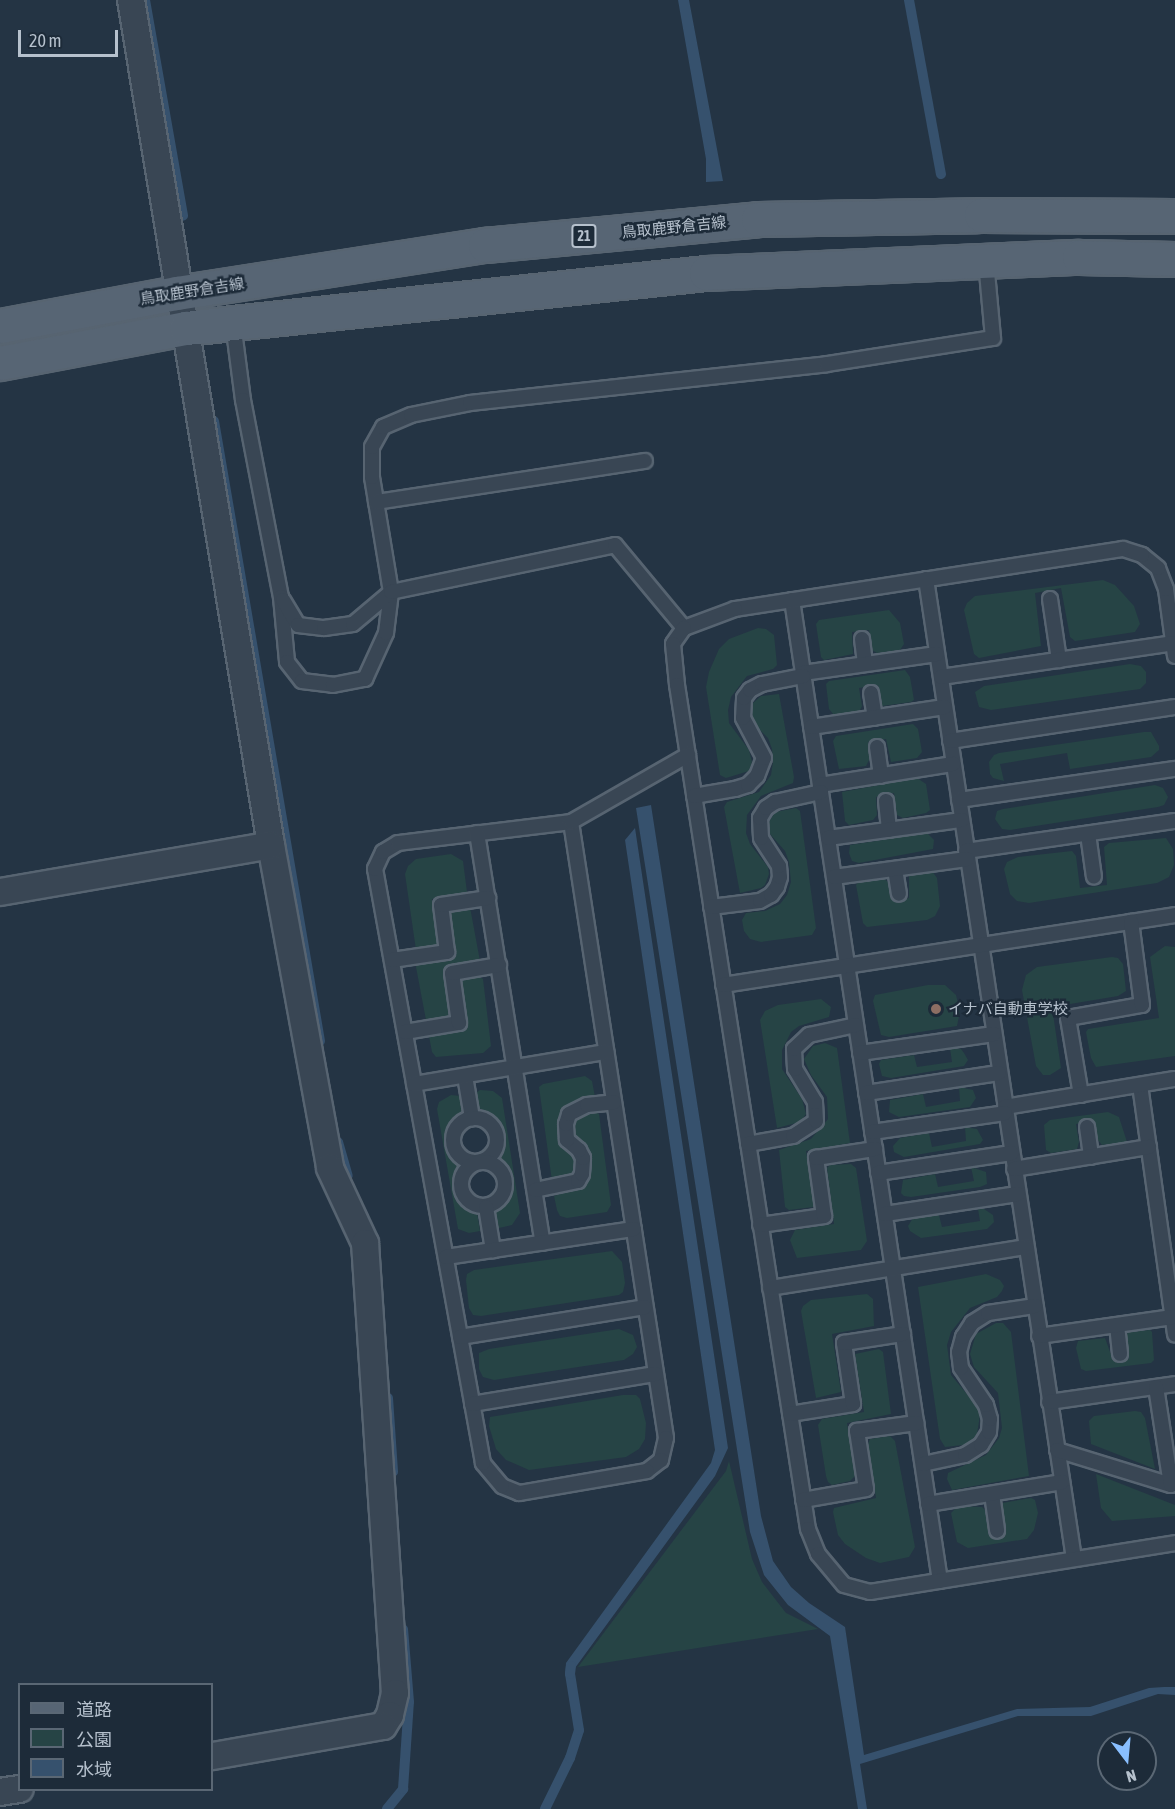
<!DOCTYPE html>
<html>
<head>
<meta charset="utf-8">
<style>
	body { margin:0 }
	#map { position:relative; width:1175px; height:1809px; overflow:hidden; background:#243444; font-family:"Asap Condensed","Noto Sans JP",sans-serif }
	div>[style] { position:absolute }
	.green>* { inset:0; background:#264445 }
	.water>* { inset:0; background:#36516d }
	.stream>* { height:10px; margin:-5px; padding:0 5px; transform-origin:5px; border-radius:5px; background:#36516d }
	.roads { filter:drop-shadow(2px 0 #576471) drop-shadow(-2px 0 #576471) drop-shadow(0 2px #576471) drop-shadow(0 -2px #576471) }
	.service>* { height:14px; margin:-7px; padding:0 7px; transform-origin:7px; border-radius:7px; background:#394654 }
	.service>.ring { margin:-7px; padding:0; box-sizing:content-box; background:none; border:14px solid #394654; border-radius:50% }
	.minor>* { height:26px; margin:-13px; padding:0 13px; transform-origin:13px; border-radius:13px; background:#394654 }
	.primary>* { height:33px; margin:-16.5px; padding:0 16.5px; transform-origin:16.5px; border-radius:16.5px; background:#576574 }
	.dots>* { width:16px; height:16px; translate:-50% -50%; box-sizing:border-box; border:3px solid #1d2b39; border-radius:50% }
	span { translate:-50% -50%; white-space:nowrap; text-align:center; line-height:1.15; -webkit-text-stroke:5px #1d2b39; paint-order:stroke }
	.shield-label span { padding:2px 4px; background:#1d2b39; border:2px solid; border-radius:4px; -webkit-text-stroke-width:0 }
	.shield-label { font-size:14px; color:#b6c1cd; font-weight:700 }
	.street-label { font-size:15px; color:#b6c1cd }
	.poi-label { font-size:15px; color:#b6c1cd }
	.left { translate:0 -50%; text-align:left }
	.legend { position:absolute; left:18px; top:1683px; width:195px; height:108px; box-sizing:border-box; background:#1d2b39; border:2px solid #5a6774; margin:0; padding:8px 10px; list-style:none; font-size:18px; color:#b6c1cd }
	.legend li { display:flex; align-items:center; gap:12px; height:30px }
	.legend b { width:30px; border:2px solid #5a6774 }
	.north { position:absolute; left:1097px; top:1731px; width:60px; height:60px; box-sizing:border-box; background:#1d2b39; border:2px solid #5a6774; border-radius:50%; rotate:164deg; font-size:16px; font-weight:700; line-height:24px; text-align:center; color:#b6c1cd }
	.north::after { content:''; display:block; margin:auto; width:21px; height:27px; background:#89bfff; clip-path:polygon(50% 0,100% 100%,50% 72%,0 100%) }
	.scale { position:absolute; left:18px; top:30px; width:100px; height:27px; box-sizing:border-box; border:3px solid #b6c1cd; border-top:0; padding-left:8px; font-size:18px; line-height:21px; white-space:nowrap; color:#b6c1cd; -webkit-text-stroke:4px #1d2b39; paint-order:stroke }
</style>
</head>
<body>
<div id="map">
	<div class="green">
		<i style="clip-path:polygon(1103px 580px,1115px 585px,1134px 606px,1140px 624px,1135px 632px,1075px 641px,1070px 637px,1061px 588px,1035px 593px,1041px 646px,979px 658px,974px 654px,964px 610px,967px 603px,975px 596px)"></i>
		<i style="clip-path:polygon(889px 610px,900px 623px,904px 644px,900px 650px,877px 653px,872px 650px,869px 630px,852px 632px,853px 654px,824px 660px,821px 657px,816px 624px,819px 620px)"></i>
		<i style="clip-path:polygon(758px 628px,766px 629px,774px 635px,777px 665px,773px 669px,747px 676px,731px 697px,728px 710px,729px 723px,749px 750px,752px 762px,749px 771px,726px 778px,720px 775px,706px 687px,709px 672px,719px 649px,729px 639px)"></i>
		<i style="clip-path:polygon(1130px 664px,1141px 666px,1146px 672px,1146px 683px,1140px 689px,991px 710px,979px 707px,975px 692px,984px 686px)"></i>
		<i style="clip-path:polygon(905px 670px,910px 677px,914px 700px,911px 702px,882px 706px,878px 685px,859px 688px,862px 706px,859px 712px,834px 715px,829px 709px,826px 684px,829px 681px)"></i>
		<i style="clip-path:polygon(779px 694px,794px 777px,793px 783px,761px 796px,747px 815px,746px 833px,750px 844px,768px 867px,769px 874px,765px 885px,761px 888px,740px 893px,724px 807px,727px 802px,759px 792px,771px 775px,773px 762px,772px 749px,768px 738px,754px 724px,751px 712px,753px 703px,761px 696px)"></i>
		<i style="clip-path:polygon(913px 724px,918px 729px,922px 752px,917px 758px,891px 762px,886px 739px,868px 742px,870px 758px,866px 766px,839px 769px,833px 741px,836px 736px)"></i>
		<i style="clip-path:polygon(1144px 732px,1151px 732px,1159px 746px,1159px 750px,1151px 757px,1070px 769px,1067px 753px,1000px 764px,1004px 781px,993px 778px,990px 774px,989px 762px,994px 755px,999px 753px)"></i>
		<i style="clip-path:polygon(917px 778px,926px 784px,930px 810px,926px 813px,903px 818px,897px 815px,894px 793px,876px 797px,877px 815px,873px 820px,849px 825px,845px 821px,842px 792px)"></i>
		<i style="clip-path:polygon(1155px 785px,1163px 788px,1168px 797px,1164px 805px,1158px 807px,1010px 830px,1002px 829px,995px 819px,997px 811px,1003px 809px)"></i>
		<i style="clip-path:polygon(796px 808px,800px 811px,816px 928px,812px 935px,761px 942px,750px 939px,744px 931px,742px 920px,746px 913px,765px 911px,780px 904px,787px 895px,791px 882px,789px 862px,785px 851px,770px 834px,769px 822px,775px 812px)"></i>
		<i style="clip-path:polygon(920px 834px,928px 834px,934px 840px,933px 849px,859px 863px,852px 861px,849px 853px,850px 845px)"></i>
		<i style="clip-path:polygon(1166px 838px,1173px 849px,1174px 865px,1169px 877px,1157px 883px,1029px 903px,1017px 901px,1010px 894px,1004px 869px,1007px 862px,1018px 857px,1072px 851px,1076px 856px,1080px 888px,1107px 885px,1104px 847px,1109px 843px)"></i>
		<i style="clip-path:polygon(451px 854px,463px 861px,467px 892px,432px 899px,440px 946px,416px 950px,405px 874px,408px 866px,416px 859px)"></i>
		<i style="clip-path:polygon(932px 871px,937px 878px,940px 906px,935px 916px,927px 920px,867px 927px,863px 923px,856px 885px,860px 881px,883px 878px,888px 882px,893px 901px,909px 898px,909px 875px)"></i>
		<i style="clip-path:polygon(470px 907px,480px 961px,445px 968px,452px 1018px,426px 1020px,416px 967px,417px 963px,454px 957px,447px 909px)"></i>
		<i style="clip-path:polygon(1165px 946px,1175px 947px,1175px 1056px,1096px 1067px,1091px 1058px,1086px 1032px,1088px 1029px,1159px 1018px,1150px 957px)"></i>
		<i style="clip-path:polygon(1112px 957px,1118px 958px,1123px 964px,1126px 991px,1118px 996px,1052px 1007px,1061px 1068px,1050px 1075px,1043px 1075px,1036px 1066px,1022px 990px,1026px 975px,1037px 967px)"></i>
		<i style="clip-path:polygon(475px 974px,483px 979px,491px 1046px,483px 1053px,436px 1057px,432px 1052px,429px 1036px,466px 1029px,457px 980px)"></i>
		<i style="clip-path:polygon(928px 985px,945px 985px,956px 995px,960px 1011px,957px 1026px,889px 1037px,881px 1035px,873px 1001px,875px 995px)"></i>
		<i style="clip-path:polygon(821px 999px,831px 1007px,829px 1017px,799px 1026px,791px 1032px,782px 1050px,782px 1069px,802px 1099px,806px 1114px,800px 1122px,777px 1128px,760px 1020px,765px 1011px,778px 1005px)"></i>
		<i style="clip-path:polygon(825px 1043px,837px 1048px,850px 1143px,806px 1151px,815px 1204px,813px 1207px,789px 1210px,785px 1207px,779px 1150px,811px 1139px,828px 1119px,827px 1097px,811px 1075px,804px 1059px,813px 1046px)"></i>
		<i style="clip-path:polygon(950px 1048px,961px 1049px,964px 1053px,968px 1060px,964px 1066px,891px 1078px,882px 1076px,879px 1064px,881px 1060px,914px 1055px,917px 1067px,952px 1062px)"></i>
		<i style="clip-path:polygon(585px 1076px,592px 1081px,595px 1097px,576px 1102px,565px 1110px,558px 1130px,562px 1142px,578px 1162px,576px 1173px,552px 1181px,539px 1087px,543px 1084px)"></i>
		<i style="clip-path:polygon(959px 1087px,973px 1090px,976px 1098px,970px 1107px,899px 1117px,889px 1112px,890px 1100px,923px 1094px,926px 1107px,960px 1101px)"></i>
		<i style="clip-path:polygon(480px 1090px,493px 1091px,502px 1098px,520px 1213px,512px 1225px,499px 1228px,495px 1210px,503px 1205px,509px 1194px,510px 1181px,505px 1164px,496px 1159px,503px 1144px,502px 1130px,495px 1118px,479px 1108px,477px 1092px)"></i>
		<i style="clip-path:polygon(451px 1095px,460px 1096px,463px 1112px,453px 1123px,447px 1138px,451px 1157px,461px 1165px,454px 1178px,455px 1191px,462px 1203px,477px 1212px,480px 1231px,469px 1233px,458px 1229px,437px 1109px,439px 1102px)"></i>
		<i style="clip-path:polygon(593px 1111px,599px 1114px,611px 1205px,607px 1212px,567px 1218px,560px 1216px,557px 1210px,554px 1196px,579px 1188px,585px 1182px,590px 1160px,585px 1146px,571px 1134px,571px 1127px,576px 1115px)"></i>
		<i style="clip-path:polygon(1108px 1112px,1119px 1117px,1127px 1142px,1102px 1145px,1098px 1140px,1095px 1121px,1076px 1124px,1079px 1142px,1077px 1149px,1051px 1153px,1046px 1150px,1044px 1125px,1050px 1120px)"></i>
		<i style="clip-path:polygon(965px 1127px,977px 1129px,983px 1140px,980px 1144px,904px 1157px,894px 1152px,893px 1146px,900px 1138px,929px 1133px,932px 1147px,966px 1141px)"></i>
		<i style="clip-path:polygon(851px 1164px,856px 1168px,867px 1241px,861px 1250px,797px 1258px,790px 1240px,795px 1230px,834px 1224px,827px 1168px,830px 1165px)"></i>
		<i style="clip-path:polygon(971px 1167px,986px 1172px,987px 1184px,980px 1187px,911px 1197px,904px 1196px,901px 1193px,903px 1180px,935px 1174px,938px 1187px,974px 1181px)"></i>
		<i style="clip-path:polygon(978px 1209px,984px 1209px,993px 1215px,994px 1222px,987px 1229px,921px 1238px,910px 1231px,908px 1226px,913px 1218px,939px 1215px,942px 1227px,980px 1221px)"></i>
		<i style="clip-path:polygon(612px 1251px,622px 1262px,625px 1283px,623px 1292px,619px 1295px,481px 1316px,473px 1315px,469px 1308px,466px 1280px,467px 1274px,474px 1270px)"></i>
		<i style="clip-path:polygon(986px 1274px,1000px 1280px,1004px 1286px,1002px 1291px,997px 1297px,970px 1308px,951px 1332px,947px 1345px,951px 1375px,977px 1406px,980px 1415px,977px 1434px,973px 1440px,963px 1445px,945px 1447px,940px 1439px,918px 1287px)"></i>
		<i style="clip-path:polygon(867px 1294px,873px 1299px,874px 1326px,832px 1334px,841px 1392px,816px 1398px,801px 1311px,803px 1306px,811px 1300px)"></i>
		<i style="clip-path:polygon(996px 1323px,1003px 1323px,1011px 1332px,1029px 1476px,952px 1490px,947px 1479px,948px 1473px,986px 1455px,999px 1438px,1002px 1428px,998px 1393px,974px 1367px,970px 1354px,976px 1334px)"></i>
		<i style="clip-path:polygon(619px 1329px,633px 1335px,637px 1347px,633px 1354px,624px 1360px,494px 1380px,483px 1377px,479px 1369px,479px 1353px,489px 1349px)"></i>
		<i style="clip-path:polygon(1150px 1330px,1152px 1332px,1154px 1360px,1151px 1363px,1086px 1371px,1081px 1369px,1076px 1348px,1078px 1341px,1105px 1338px,1113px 1360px,1129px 1359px,1126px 1335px,1129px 1332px)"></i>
		<i style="clip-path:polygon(879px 1349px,883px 1352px,891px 1414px,847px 1423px,855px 1476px,850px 1481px,832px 1485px,828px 1482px,826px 1476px,818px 1425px,822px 1419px,864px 1412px,855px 1354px)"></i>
		<i style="clip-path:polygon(623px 1395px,636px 1395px,640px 1399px,646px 1423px,645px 1439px,639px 1449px,626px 1457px,529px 1470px,506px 1460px,496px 1449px,489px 1426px,490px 1417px)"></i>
		<i style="clip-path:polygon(1135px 1411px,1141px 1412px,1145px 1418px,1155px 1469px,1091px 1444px,1089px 1421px,1094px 1416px)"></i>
		<i style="clip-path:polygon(890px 1436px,895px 1441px,915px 1547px,909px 1557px,880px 1563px,866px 1558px,845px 1544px,838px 1535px,833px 1512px,834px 1508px,876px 1498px,868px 1444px,870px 1439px)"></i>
		<i style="clip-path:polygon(729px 1461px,752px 1559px,762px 1582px,786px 1613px,818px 1629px,578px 1667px,726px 1471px)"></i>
		<i style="clip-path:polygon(1096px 1474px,1175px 1505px,1175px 1516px,1112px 1521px,1101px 1508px)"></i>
		<i style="clip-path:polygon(1031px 1498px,1035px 1500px,1038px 1513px,1034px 1530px,1027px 1539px,968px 1548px,957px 1542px,951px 1513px,958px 1506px,982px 1507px,986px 1511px,989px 1536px,1005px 1534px,1002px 1503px)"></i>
	</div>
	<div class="water">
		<i style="clip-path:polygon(678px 0,689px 0,723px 181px,706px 182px,706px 159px)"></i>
		<i style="clip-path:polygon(651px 805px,761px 1516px,773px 1561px,791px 1587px,809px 1603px,845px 1627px,864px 1755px,1017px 1709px,1090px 1707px,1149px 1688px,1164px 1687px,1175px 1687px,1175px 1695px,1158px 1694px,1091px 1716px,1018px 1716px,860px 1764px,867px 1809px,858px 1809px,830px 1636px,788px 1605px,764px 1575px,750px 1532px,636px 808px)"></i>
		<i style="clip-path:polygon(635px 828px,728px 1448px,715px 1476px,575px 1668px,572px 1680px,565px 1675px,566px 1663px,711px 1463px,715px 1450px,625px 840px)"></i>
	</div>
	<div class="stream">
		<i style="left:145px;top:0;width:219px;rotate:80deg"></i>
		<i style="left:909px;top:0;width:177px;rotate:79.6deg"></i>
		<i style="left:214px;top:421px;width:629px;rotate:80.3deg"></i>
		<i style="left:338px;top:1142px;width:35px;rotate:74deg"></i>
		<i style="left:388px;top:1398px;width:74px;rotate:86.1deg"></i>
		<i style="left:387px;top:1809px;width:26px;rotate:-51deg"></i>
		<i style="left:403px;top:1789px;width:87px;rotate:-86.1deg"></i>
		<i style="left:409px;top:1702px;width:73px;rotate:-94.7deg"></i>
		<i style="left:545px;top:1809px;width:57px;rotate:-63.9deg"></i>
		<i style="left:570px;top:1758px;width:29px;rotate:-72deg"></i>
		<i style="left:579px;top:1730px;width:57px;rotate:-99.1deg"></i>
		<i style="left:570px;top:1674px;width:8px;rotate:-83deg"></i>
	</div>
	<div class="roads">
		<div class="service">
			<i style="left:233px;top:323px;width:78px;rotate:82.6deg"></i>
			<i style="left:243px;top:400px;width:201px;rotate:79.1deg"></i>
			<i style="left:281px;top:597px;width:65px;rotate:84.7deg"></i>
			<i style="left:287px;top:662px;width:24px;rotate:52deg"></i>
			<i style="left:302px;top:681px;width:31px;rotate:7deg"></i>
			<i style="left:333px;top:685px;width:33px;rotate:-11deg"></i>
			<i style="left:365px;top:679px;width:51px;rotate:-65.5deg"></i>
			<i style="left:386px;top:633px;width:41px;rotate:-83deg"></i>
			<i style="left:391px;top:592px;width:117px;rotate:-99.4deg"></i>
			<i style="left:372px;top:477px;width:30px;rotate:-90deg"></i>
			<i style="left:372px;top:447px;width:23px;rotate:-61deg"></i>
			<i style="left:383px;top:427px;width:30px;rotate:-23deg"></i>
			<i style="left:411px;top:415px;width:60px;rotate:-11.5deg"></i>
			<i style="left:470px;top:403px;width:359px;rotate:-6.2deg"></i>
			<i style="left:827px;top:364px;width:168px;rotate:-8.9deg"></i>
			<i style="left:993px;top:338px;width:77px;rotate:-95.2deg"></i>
			<i style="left:376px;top:502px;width:272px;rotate:-8.7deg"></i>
			<i style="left:926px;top:579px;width:991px;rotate:81.41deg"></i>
			<i style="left:1050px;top:599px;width:62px;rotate:81.6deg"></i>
			<i style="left:283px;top:600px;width:29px;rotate:59deg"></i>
			<i style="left:298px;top:625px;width:26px;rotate:7deg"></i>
			<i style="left:324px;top:628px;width:29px;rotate:-8deg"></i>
			<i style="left:353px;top:624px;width:50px;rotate:-40.1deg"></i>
			<i style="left:391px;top:592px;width:229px;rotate:-11.8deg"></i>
			<i style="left:615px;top:545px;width:108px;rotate:50.3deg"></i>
			<i style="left:792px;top:600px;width:992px;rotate:81.42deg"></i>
			<i style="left:862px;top:639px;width:25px;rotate:83deg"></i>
			<i style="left:1175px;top:656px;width:68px;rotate:-97.7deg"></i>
			<i style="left:1166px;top:589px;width:22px;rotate:-111deg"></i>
			<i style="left:1158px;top:568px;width:21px;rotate:-141deg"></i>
			<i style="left:1142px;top:555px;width:20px;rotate:-162deg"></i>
			<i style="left:1123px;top:549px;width:393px;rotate:171.2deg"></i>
			<i style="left:735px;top:609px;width:54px;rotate:159.6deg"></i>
			<i style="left:684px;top:628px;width:19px;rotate:125deg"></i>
			<i style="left:673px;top:644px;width:41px;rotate:84.4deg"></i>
			<i style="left:677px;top:685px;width:854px;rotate:81.18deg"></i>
			<i style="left:808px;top:1529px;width:27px;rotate:68deg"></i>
			<i style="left:818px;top:1554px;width:40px;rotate:50deg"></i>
			<i style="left:844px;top:1585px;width:27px;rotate:15deg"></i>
			<i style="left:870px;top:1592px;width:309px;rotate:-9.1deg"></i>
			<i style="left:803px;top:673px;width:135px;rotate:-8.1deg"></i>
			<i style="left:941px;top:677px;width:234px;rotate:-8.3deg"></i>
			<i style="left:871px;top:693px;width:25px;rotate:81deg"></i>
			<i style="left:811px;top:727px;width:135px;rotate:-8.5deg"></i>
			<i style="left:950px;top:741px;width:228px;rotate:-8.6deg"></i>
			<i style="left:877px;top:747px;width:29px;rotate:82deg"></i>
			<i style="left:820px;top:785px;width:135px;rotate:-9deg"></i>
			<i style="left:694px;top:796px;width:42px;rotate:-9.7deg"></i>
			<i style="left:735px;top:789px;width:14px;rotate:-17deg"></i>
			<i style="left:748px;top:785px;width:13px;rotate:-45deg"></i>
			<i style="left:757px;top:776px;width:19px;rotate:-69deg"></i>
			<i style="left:764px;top:758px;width:45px;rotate:-117.7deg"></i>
			<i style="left:743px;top:718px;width:20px;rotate:-87deg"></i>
			<i style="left:744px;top:698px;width:10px;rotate:-53deg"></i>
			<i style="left:750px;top:690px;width:13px;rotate:-27deg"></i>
			<i style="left:762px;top:684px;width:42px;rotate:-11deg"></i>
			<i style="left:959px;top:800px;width:218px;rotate:-8.2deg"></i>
			<i style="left:886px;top:801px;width:29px;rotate:84deg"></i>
			<i style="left:571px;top:822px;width:623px;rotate:81.23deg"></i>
			<i style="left:666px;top:1438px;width:23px;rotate:103deg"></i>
			<i style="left:661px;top:1460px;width:18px;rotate:142deg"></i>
			<i style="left:647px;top:1471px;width:130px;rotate:170.2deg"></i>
			<i style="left:519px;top:1493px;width:18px;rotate:-158deg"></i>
			<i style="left:502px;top:1486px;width:30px;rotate:-130deg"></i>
			<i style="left:483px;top:1463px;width:604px;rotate:-100.3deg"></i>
			<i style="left:375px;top:869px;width:19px;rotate:-65deg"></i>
			<i style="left:383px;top:852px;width:17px;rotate:-31deg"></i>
			<i style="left:398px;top:843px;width:174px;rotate:-6.9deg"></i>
			<i style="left:571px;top:822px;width:135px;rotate:-29.8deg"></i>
			<i style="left:477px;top:833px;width:415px;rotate:80.9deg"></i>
			<i style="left:1088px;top:834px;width:43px;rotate:82.1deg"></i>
			<i style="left:828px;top:838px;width:135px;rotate:-7.7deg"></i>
			<i style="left:966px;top:851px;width:211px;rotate:-8.2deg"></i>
			<i style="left:895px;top:869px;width:25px;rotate:81deg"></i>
			<i style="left:834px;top:877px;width:134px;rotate:-7.7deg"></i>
			<i style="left:711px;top:907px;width:49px;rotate:-7deg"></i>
			<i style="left:760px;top:901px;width:13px;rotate:-29deg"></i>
			<i style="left:771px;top:895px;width:10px;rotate:-53deg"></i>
			<i style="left:777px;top:887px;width:10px;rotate:-73deg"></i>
			<i style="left:780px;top:877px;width:11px;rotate:-95deg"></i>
			<i style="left:779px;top:866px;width:33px;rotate:-123deg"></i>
			<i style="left:761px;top:838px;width:20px;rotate:-93deg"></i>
			<i style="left:760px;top:818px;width:12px;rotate:-59deg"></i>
			<i style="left:766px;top:808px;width:11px;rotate:-34deg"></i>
			<i style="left:775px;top:802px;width:47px;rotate:-12.3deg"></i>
			<i style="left:392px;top:960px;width:56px;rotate:-8.3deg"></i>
			<i style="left:447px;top:952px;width:47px;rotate:-97.3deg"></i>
			<i style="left:441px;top:905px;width:48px;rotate:-8.5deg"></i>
			<i style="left:723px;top:985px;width:457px;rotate:-8.8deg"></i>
			<i style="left:405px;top:1032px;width:55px;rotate:-9.5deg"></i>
			<i style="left:459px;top:1023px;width:50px;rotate:-98deg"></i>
			<i style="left:452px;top:973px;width:48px;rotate:-9.7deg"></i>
			<i style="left:860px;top:1053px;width:135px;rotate:-8.1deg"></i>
			<i style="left:465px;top:1076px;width:43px;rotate:80.5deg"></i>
			<i style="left:414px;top:1084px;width:195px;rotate:-9.5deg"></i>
			<i style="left:1140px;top:1085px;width:252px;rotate:82deg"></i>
			<i style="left:866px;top:1093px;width:134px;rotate:-8.6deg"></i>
			<i style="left:1081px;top:1095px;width:78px;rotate:-99.6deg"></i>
			<i style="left:1068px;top:1018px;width:75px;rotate:-10deg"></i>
			<i style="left:1142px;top:1005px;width:84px;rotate:-97.5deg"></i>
			<i style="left:1005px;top:1107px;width:172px;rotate:-9.4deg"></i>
			<i class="ring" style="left:453px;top:1118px;width:30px;height:30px"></i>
			<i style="left:1087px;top:1127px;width:30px;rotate:82deg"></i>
			<i style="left:872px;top:1132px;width:134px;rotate:-8.1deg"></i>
			<i style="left:748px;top:1144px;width:46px;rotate:-10.1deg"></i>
			<i style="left:793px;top:1136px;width:27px;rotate:-33deg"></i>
			<i style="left:816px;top:1121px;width:19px;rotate:-93deg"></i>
			<i style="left:815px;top:1102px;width:39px;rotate:-121deg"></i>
			<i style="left:795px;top:1069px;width:20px;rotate:-93deg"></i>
			<i style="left:794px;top:1049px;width:21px;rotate:-43deg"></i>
			<i style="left:809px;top:1035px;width:48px;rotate:-12deg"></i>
			<i class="ring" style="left:461px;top:1162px;width:30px;height:30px"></i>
			<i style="left:1014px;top:1169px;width:137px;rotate:-9.3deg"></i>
			<i style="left:878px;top:1173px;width:135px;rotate:-8.5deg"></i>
			<i style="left:535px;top:1190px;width:44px;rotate:-11.8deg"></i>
			<i style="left:578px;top:1181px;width:8px;rotate:-60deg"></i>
			<i style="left:582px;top:1174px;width:16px;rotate:-86deg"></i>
			<i style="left:583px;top:1158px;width:9px;rotate:-117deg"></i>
			<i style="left:579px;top:1150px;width:16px;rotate:-140deg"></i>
			<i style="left:567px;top:1140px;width:16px;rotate:-94deg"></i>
			<i style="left:566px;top:1124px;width:10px;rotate:-73deg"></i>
			<i style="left:569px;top:1114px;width:20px;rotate:-27deg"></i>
			<i style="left:587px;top:1105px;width:27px;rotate:-6deg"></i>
			<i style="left:486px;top:1207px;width:44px;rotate:80.8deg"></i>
			<i style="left:885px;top:1214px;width:134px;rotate:-8.6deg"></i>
			<i style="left:760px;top:1225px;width:65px;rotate:-8deg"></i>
			<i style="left:824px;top:1216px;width:59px;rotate:-97.9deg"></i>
			<i style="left:816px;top:1158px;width:60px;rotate:-8.7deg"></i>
			<i style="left:446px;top:1257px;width:190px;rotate:-8.5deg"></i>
			<i style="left:770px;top:1288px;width:259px;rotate:-9.1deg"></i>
			<i style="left:1117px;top:1325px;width:29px;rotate:84deg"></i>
			<i style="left:1039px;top:1336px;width:135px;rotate:-8.1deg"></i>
			<i style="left:460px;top:1337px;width:187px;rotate:-9.2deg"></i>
			<i style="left:1049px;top:1402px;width:127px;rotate:-8.1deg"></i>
			<i style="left:472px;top:1404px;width:186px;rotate:-9.3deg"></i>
			<i style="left:790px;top:1414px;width:64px;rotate:-9deg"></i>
			<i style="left:853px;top:1404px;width:62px;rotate:-98.4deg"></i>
			<i style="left:844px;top:1343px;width:60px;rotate:-8.7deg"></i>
			<i style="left:1057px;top:1450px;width:119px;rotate:17.1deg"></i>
			<i style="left:1171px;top:1485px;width:99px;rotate:-98.7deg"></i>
			<i style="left:923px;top:1464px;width:43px;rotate:-12.1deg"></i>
			<i style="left:965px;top:1455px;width:19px;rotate:-32deg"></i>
			<i style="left:981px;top:1445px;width:15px;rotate:-58deg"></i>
			<i style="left:989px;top:1432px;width:13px;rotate:-86deg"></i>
			<i style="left:990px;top:1419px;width:15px;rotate:-106deg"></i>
			<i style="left:986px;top:1405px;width:45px;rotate:-124deg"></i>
			<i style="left:961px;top:1368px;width:16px;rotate:-97deg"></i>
			<i style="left:959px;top:1352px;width:16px;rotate:-75deg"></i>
			<i style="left:963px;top:1337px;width:17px;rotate:-57deg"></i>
			<i style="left:972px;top:1323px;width:19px;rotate:-32deg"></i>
			<i style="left:988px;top:1313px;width:48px;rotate:-8.5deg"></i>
			<i style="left:992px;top:1494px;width:37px;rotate:82deg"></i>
			<i style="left:803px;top:1500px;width:64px;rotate:-9.9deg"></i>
			<i style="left:866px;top:1489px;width:59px;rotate:-98.8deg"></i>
			<i style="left:857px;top:1431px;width:60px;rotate:-7.7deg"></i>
			<i style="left:928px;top:1504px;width:136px;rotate:-9.3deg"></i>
		</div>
		<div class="minor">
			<i style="left:131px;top:0;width:857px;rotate:80.59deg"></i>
			<i style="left:271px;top:845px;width:328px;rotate:79.6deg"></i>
			<i style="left:330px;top:1168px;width:83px;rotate:65deg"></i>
			<i style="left:365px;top:1243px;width:451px;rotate:86.2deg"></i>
			<i style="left:395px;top:1693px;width:23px;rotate:103deg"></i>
			<i style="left:390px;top:1715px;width:13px;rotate:122deg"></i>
			<i style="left:383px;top:1726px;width:174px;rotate:170deg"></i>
			<i style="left:0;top:892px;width:275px;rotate:-9.8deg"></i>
			<i style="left:0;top:1792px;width:20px;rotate:-9deg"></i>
		</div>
		<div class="primary">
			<i style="left:0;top:326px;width:180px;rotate:-10.6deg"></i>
			<i style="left:177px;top:293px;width:312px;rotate:-8.9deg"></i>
			<i style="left:485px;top:245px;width:274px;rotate:-5.4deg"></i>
			<i style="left:758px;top:219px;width:223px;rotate:-1deg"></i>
			<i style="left:981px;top:215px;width:194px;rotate:0.3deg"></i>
			<i style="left:0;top:363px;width:189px;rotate:-10.7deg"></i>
			<i style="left:186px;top:328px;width:523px;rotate:-6.04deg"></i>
			<i style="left:706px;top:273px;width:373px;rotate:-2.5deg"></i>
			<i style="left:1079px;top:257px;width:96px;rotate:1.2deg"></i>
		</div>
	</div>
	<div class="dots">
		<i style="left:936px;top:1009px;background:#8d6e63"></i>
	</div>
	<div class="shield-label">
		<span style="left:584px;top:236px">21</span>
	</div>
	<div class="street-label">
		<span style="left:674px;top:227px;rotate:-6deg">鳥取鹿野倉吉線</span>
		<span style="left:192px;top:291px;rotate:-9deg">鳥取鹿野倉吉線</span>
	</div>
	<div class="poi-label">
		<span class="left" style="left:948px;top:1009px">イナバ自動車学校</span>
	</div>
	<ul class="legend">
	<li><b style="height:8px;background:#576574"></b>道路</li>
	<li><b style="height:16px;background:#264445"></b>公園</li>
	<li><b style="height:16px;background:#36516d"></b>水域</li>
	</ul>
	<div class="north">N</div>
	<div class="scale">20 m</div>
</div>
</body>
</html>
